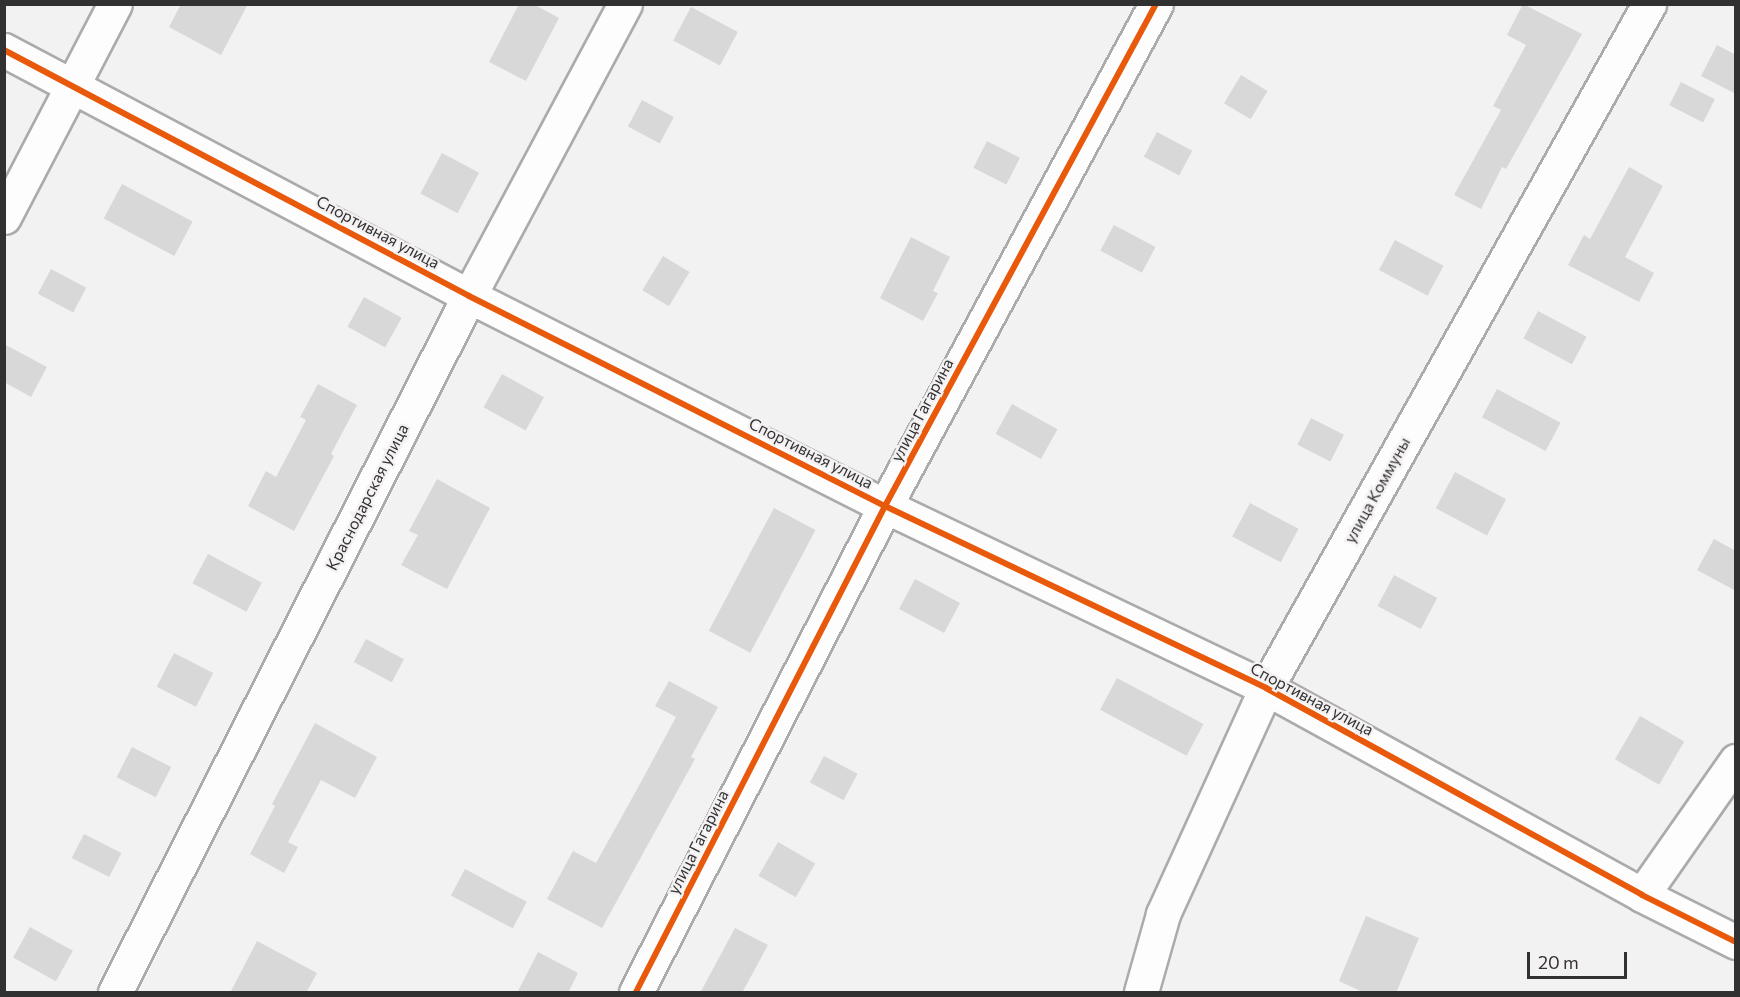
<!DOCTYPE html>
<html>
<head>
<meta charset="utf-8">
<style>
	body { margin:0 }
	#map { position:relative; width:1740px; height:997px; overflow:hidden; background:#f3f2f3; font-family:Commissioner,sans-serif }
	div>[style] { position:absolute }
	.building>* { inset:0; background:#d9d8d9; transform-origin:0 0 }
	.roads { filter:drop-shadow(2px 0 #acabac) drop-shadow(-2px 0 #acabac) drop-shadow(0 2px #acabac) drop-shadow(0 -2px #acabac) }
	.minor>* { height:33px; margin:-16.5px; padding:0 16.5px; transform-origin:16.5px; border-radius:16.5px; background:#fdfdfd }
	.cycleway>* { height:6px; margin:-3px; padding:0 3px; transform-origin:3px; border-radius:3px; background:#e8590c }
	span { translate:-50% -50%; white-space:nowrap; text-align:center; line-height:1.15; -webkit-text-stroke:4.5px #f4f1f3; paint-order:stroke }
	.street-label { font-size:16px; color:#323132 }
	.frame { position:absolute; inset:0; border:6px solid #323132; pointer-events:none }
	.scale { position:absolute; left:1527px; top:952px; width:100px; height:27px; box-sizing:border-box; border:3px solid #323132; border-top:0; padding-left:8px; font-size:18px; line-height:21px; white-space:nowrap; color:#323132; -webkit-text-stroke:4px #f4f1f3; paint-order:stroke }
</style>
</head>
<body>
<div id="map">
	<div class="building">
		<i style="clip-path:polygon(181px 4px,248px 4px,221px 55px,169px 27px)"></i>
		<i style="clip-path:polygon(519px 4px,533px 4px,559px 18px,526px 81px,489px 62px)"></i>
		<i style="clip-path:polygon(1523px 4px,1582px 34px,1506px 169px,1502px 167px,1481px 209px,1454px 195px,1501px 110px,1493px 106px,1526px 45px,1507px 35px)"></i>
		<i style="left:691px;top:7px;width:53px;height:38px;rotate:28deg"></i>
		<i style="clip-path:polygon(1717px 45px,1736px 55px,1736px 94px,1701px 76px)"></i>
		<i style="left:1241px;top:75px;width:31px;height:33px;rotate:31deg"></i>
		<i style="left:1681px;top:82px;width:38px;height:26px;rotate:27deg"></i>
		<i style="left:642px;top:100px;width:36px;height:30px;rotate:28deg"></i>
		<i style="left:1157px;top:132px;width:40px;height:28px;rotate:28deg"></i>
		<i style="left:987px;top:141px;width:37px;height:30px;rotate:27deg"></i>
		<i style="left:442px;top:153px;width:42px;height:46px;rotate:28deg"></i>
		<i style="clip-path:polygon(1629px 167px,1663px 186px,1625px 257px,1654px 273px,1639px 302px,1568px 265px,1584px 235px,1590px 239px)"></i>
		<i style="left:122px;top:184px;width:80px;height:39px;rotate:28deg"></i>
		<i style="left:1114px;top:225px;width:47px;height:29px;rotate:28deg"></i>
		<i style="clip-path:polygon(911px 237px,950px 257px,933px 291px,938px 293px,923px 321px,880px 298px)"></i>
		<i style="left:1395px;top:240px;width:55px;height:34px;rotate:28deg"></i>
		<i style="left:663px;top:256px;width:31px;height:40px;rotate:31deg"></i>
		<i style="left:51px;top:269px;width:40px;height:28px;rotate:28deg"></i>
		<i style="left:364px;top:297px;width:43px;height:34px;rotate:29deg"></i>
		<i style="left:1538px;top:311px;width:55px;height:31px;rotate:28deg"></i>
		<i style="clip-path:polygon(4px 344px,47px 367px,31px 397px,4px 382px)"></i>
		<i style="left:502px;top:374px;width:48px;height:38px;rotate:29deg"></i>
		<i style="clip-path:polygon(318px 384px,357px 405px,331px 454px,334px 456px,294px 531px,248px 506px,266px 471px,276px 477px,306px 420px,300px 417px)"></i>
		<i style="left:1497px;top:389px;width:72px;height:32px;rotate:28deg"></i>
		<i style="left:1012px;top:404px;width:52px;height:34px;rotate:29deg"></i>
		<i style="left:1311px;top:418px;width:37px;height:30px;rotate:27deg"></i>
		<i style="left:1455px;top:472px;width:58px;height:41px;rotate:28deg"></i>
		<i style="clip-path:polygon(437px 479px,490px 508px,447px 589px,401px 565px,418px 535px,409px 531px)"></i>
		<i style="left:1250px;top:503px;width:55px;height:38px;rotate:28deg"></i>
		<i style="left:774px;top:508px;width:47px;height:139px;rotate:28deg"></i>
		<i style="clip-path:polygon(1714px 539px,1736px 551px,1736px 591px,1697px 570px)"></i>
		<i style="left:208px;top:554px;width:61px;height:33px;rotate:28deg"></i>
		<i style="left:1394px;top:575px;width:49px;height:35px;rotate:28deg"></i>
		<i style="left:915px;top:579px;width:51px;height:34px;rotate:28deg"></i>
		<i style="left:366px;top:639px;width:43px;height:26px;rotate:28deg"></i>
		<i style="left:174px;top:653px;width:44px;height:38px;rotate:27deg"></i>
		<i style="left:1117px;top:678px;width:98px;height:36px;rotate:28deg"></i>
		<i style="clip-path:polygon(669px 681px,718px 707px,691px 757px,695px 759px,602px 928px,547px 899px,573px 851px,596px 863px,641px 782px,676px 717px,655px 706px)"></i>
		<i style="left:1640px;top:716px;width:51px;height:50px;rotate:30deg"></i>
		<i style="clip-path:polygon(315px 723px,377px 757px,355px 798px,321px 780px,288px 842px,298px 847px,284px 873px,250px 854px,275px 806px,272px 804px)"></i>
		<i style="left:132px;top:747px;width:44px;height:34px;rotate:27deg"></i>
		<i style="left:824px;top:756px;width:38px;height:30px;rotate:28deg"></i>
		<i style="left:84px;top:834px;width:42px;height:27px;rotate:27deg"></i>
		<i style="left:778px;top:842px;width:43px;height:39px;rotate:30deg"></i>
		<i style="left:465px;top:869px;width:70px;height:30px;rotate:28deg"></i>
		<i style="clip-path:polygon(1366px 916px,1419px 938px,1396px 993px,1365px 993px,1339px 981px)"></i>
		<i style="left:30px;top:927px;width:49px;height:35px;rotate:29deg"></i>
		<i style="clip-path:polygon(735px 928px,768px 945px,742px 993px,700px 993px)"></i>
		<i style="clip-path:polygon(257px 941px,317px 973px,306px 993px,230px 993px)"></i>
		<i style="clip-path:polygon(538px 952px,578px 973px,568px 993px,517px 993px)"></i>
	</div>
	<div class="roads">
		<div class="minor">
			<i style="left:4px;top:50px;width:526px;rotate:27.88deg"></i>
			<i style="left:469px;top:296px;width:466px;rotate:26.8deg"></i>
			<i style="left:885px;top:506px;width:422px;rotate:25.5deg"></i>
			<i style="left:1266px;top:688px;width:429px;rotate:28.8deg"></i>
			<i style="left:1642px;top:895px;width:105px;rotate:26.6deg"></i>
			<i style="left:4px;top:217px;width:240px;rotate:-62.5deg"></i>
			<i style="left:1642px;top:895px;width:164px;rotate:-55deg"></i>
			<i style="left:115px;top:992px;width:781px;rotate:-63.04deg"></i>
			<i style="left:469px;top:296px;width:331px;rotate:-61.9deg"></i>
			<i style="left:636px;top:992px;width:546px;rotate:-62.87deg"></i>
			<i style="left:885px;top:506px;width:570px;rotate:-61.64deg"></i>
			<i style="left:1141px;top:992px;width:81px;rotate:-74.2deg"></i>
			<i style="left:1163px;top:914px;width:248px;rotate:-65.5deg"></i>
			<i style="left:1266px;top:688px;width:784px;rotate:-60.75deg"></i>
		</div>
	</div>
	<div class="cycleway">
		<i style="left:4px;top:50px;width:526px;rotate:27.88deg"></i>
		<i style="left:469px;top:296px;width:466px;rotate:26.8deg"></i>
		<i style="left:885px;top:506px;width:422px;rotate:25.5deg"></i>
		<i style="left:1266px;top:688px;width:429px;rotate:28.8deg"></i>
		<i style="left:1642px;top:895px;width:105px;rotate:26.6deg"></i>
		<i style="left:636px;top:992px;width:546px;rotate:-62.87deg"></i>
		<i style="left:885px;top:506px;width:570px;rotate:-61.64deg"></i>
	</div>
	<div class="street-label">
		<span style="left:378px;top:232px;rotate:28deg">Спортивная улица</span>
		<span style="left:922px;top:410px;rotate:-62deg">улица Гагарина</span>
		<span style="left:811px;top:453px;rotate:27deg">Спортивная улица</span>
		<span style="left:1377px;top:490px;rotate:-61deg">улица Коммуны</span>
		<span style="left:367px;top:497px;rotate:-63deg">Краснодарская улица</span>
		<span style="left:1312px;top:699px;rotate:28deg">Спортивная улица</span>
		<span style="left:698px;top:842px;rotate:-63deg">улица Гагарина</span>
	</div>
	<div class="frame"></div>
	<div class="scale">20 m</div>
</div>
</body>
</html>
